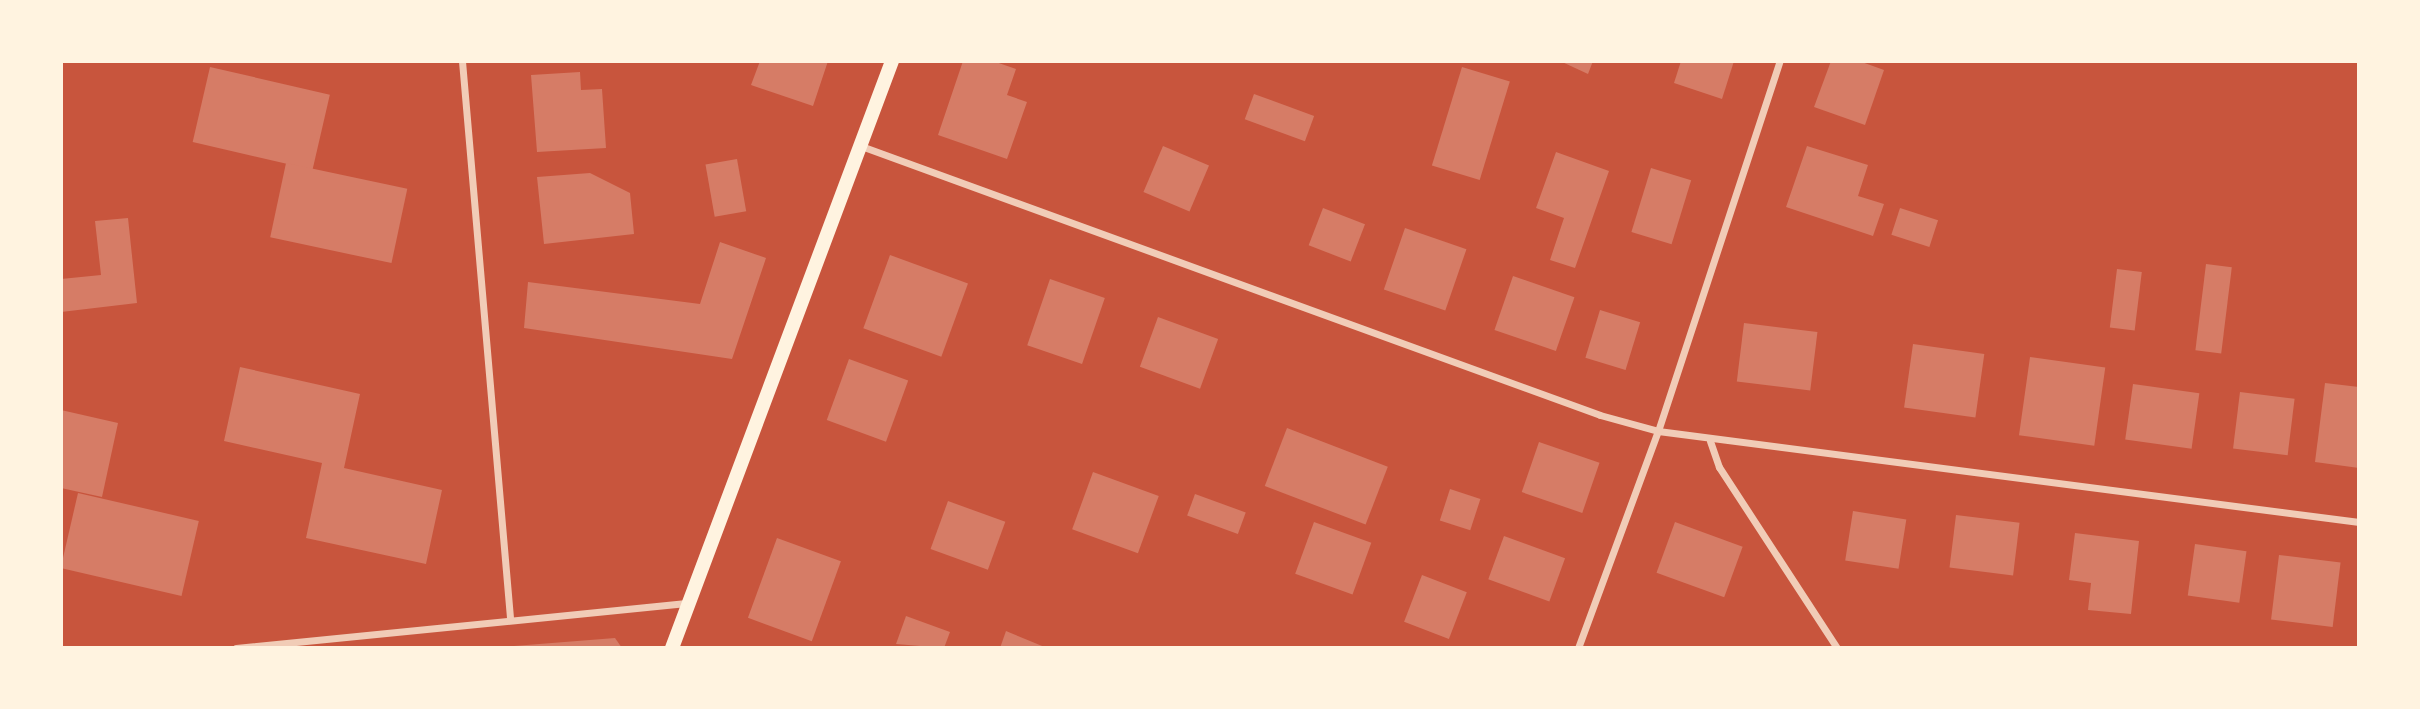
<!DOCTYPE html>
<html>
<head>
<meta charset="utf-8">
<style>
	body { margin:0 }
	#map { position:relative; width:2420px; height:709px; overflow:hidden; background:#c8553d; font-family:Quicksand,sans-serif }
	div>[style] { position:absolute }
	.building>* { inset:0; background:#d67c66; transform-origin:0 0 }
	.minor>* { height:7px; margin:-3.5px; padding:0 3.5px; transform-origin:3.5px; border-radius:3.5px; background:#f1ccb7 }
	.secondary>* { height:14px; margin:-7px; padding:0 7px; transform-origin:7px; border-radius:7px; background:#fff3e0 }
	span { translate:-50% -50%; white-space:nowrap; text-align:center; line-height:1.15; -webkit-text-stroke:6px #fff3e0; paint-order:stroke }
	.frame { position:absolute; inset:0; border:63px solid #fff3e0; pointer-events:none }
</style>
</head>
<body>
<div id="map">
	<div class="building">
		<i style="clip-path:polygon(760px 61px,828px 61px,813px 106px,751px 85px)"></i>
		<i style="clip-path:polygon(963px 61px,993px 61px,1016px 69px,1007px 95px,1027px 102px,1007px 159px,938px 135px)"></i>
		<i style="clip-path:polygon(1560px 61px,1593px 61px,1588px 74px)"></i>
		<i style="clip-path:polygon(1681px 61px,1734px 61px,1722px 99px,1674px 83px)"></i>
		<i style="clip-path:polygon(1831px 61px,1859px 61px,1884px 70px,1865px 125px,1814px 107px)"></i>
		<i style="left:210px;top:67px;width:123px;height:77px;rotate:13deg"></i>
		<i style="left:1462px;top:67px;width:50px;height:103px;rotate:17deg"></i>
		<i style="clip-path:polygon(580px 72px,581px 90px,602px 89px,606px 148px,537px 152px,531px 75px)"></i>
		<i style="left:1254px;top:94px;width:64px;height:27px;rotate:20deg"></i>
		<i style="left:1163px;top:146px;width:50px;height:50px;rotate:23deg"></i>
		<i style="clip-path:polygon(1807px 146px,1868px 165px,1858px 196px,1884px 204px,1873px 236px,1786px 207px)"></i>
		<i style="clip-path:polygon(1556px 152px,1609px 171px,1575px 268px,1550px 260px,1564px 218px,1536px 208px)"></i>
		<i style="left:737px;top:159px;width:53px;height:32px;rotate:80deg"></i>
		<i style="left:286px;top:163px;width:124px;height:76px;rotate:12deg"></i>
		<i style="left:1651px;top:168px;width:42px;height:67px;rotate:17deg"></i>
		<i style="clip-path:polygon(590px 173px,630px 193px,634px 234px,544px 244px,537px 177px)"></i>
		<i style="left:1323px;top:208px;width:45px;height:40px;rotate:21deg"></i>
		<i style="left:1900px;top:208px;width:40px;height:28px;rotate:18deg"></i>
		<i style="clip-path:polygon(128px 218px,137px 303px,61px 312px,61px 279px,101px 275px,95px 221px)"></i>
		<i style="left:1405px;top:228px;width:65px;height:65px;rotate:19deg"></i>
		<i style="clip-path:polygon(720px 242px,766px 258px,732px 359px,524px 328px,528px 282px,700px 304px)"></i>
		<i style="left:890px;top:255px;width:83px;height:78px;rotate:20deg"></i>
		<i style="left:2206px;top:264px;width:26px;height:87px;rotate:7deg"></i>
		<i style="left:2117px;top:269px;width:25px;height:59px;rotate:7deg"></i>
		<i style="left:1513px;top:276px;width:65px;height:57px;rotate:19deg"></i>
		<i style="left:1050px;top:279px;width:58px;height:70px;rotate:19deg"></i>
		<i style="left:1600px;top:310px;width:42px;height:50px;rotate:17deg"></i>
		<i style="left:1158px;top:317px;width:64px;height:53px;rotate:20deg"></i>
		<i style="left:1744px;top:323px;width:74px;height:59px;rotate:7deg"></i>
		<i style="left:1913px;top:344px;width:72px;height:64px;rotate:8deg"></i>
		<i style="left:2030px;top:357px;width:76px;height:79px;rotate:8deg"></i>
		<i style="left:849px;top:359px;width:63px;height:65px;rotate:20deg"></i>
		<i style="clip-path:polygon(240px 367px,360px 394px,344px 468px,442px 490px,426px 564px,306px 538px,322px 463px,224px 441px)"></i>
		<i style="clip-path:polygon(2325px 383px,2359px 387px,2359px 468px,2315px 462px)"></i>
		<i style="left:2133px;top:384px;width:67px;height:56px;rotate:8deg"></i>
		<i style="left:2240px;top:392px;width:55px;height:57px;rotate:7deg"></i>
		<i style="clip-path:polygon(61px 410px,118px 423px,102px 497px,61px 488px)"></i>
		<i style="left:1287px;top:428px;width:108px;height:62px;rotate:21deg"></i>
		<i style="left:1539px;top:442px;width:64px;height:53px;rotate:19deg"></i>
		<i style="left:1093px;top:472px;width:70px;height:61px;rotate:20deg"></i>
		<i style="left:1450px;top:489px;width:32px;height:33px;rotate:18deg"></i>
		<i style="left:78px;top:493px;width:124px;height:77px;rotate:13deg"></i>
		<i style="left:1195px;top:494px;width:54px;height:23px;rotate:20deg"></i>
		<i style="left:948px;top:501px;width:61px;height:51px;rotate:20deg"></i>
		<i style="left:1853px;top:511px;width:54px;height:50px;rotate:9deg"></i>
		<i style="left:1956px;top:515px;width:64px;height:53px;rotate:7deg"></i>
		<i style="left:1314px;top:522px;width:61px;height:55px;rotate:20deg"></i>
		<i style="left:1675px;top:522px;width:72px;height:54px;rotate:20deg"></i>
		<i style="clip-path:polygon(2075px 533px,2139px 541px,2131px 614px,2088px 610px,2091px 583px,2069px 580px)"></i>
		<i style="left:1504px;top:536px;width:65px;height:46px;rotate:20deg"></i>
		<i style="left:777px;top:538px;width:68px;height:85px;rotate:20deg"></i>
		<i style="left:2195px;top:544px;width:52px;height:52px;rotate:8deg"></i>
		<i style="left:2279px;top:555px;width:62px;height:65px;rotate:7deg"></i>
		<i style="left:1422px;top:575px;width:48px;height:50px;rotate:21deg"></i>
		<i style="clip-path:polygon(906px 616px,950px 632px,944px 648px,896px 644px)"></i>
		<i style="clip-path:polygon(1006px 631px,1047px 648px,1000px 648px)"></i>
		<i style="clip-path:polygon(615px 638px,622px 648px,514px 648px,514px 646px)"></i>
	</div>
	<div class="minor">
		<i style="left:462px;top:61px;width:559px;rotate:85.07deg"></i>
		<i style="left:861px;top:146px;width:786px;rotate:20deg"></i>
		<i style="left:1600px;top:415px;width:60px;rotate:15.4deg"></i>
		<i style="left:1658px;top:431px;width:707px;rotate:7.4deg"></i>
		<i style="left:1710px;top:441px;width:28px;rotate:71deg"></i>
		<i style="left:1719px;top:467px;width:216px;rotate:56.9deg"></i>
		<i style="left:236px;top:648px;width:455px;rotate:-5.7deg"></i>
		<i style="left:1578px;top:648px;width:231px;rotate:-69.8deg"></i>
		<i style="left:1658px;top:431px;width:390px;rotate:-71.8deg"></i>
	</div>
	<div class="secondary">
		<i style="left:672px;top:648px;width:627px;rotate:-69.45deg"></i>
	</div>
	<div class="frame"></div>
</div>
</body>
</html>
